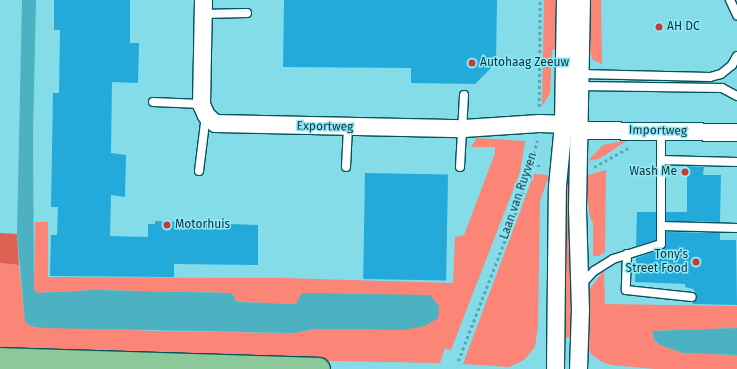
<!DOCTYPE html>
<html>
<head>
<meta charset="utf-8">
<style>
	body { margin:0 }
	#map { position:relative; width:737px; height:369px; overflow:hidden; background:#84dce9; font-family:"Fira Sans",sans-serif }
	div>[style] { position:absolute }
	.green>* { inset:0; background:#fb8677 }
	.forest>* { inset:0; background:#df6153 }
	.water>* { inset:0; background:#4cb2c1 }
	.building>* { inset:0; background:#23aada; transform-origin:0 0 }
	.path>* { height:2.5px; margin-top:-1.25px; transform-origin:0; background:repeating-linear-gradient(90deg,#5ea5b0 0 3px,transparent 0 6px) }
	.roads { filter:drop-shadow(1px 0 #03535d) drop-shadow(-1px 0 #03535d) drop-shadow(0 1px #03535d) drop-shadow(0 -1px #03535d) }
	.service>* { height:8px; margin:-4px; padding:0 4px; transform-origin:4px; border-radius:4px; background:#fff }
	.minor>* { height:17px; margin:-8.5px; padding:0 8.5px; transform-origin:8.5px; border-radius:8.5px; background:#fff }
	.primary>* { height:22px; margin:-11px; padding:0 11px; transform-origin:11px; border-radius:11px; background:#8bc99a }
	.dots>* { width:11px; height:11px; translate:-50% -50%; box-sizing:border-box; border:2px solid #91e9f7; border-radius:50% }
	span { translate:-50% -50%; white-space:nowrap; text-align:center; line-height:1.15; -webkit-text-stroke:3px #91e9f7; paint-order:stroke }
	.poi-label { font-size:12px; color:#0f353b }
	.left { translate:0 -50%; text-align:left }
	.right { translate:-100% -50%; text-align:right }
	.street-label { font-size:12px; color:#0f353b }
</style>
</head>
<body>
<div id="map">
	<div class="green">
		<i style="clip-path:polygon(544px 0,562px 0,561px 50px,552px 50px,550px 93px,542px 106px)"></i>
		<i style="clip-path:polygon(584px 0,601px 0,602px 64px,593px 60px,584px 34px)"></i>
		<i style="clip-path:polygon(477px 138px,525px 141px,520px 172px,451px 350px,445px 348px,440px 363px,0 355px,0 263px,19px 265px,25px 321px,31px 326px,157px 331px,294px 333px,315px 329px,403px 330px,303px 293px,296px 304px,237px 302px,232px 293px,94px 290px,37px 293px,34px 289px,35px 222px,48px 222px,48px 277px,283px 278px,453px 283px,455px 237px,464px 235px,495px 153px,495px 147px,471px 147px)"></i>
		<i style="clip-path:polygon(628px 140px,599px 159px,588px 161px,603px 145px)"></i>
		<i style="clip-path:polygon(606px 170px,605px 252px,599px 256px,593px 256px,593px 223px,590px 217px,584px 176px)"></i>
		<i style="clip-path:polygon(534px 174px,549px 175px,540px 201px,538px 324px,535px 347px,524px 360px,509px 367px,463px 364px)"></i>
		<i style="clip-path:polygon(566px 176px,574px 176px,571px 338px,565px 337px)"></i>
		<i style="clip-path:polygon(604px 270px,605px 304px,737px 306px,737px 328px,652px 331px,654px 340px,660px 345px,683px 353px,737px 355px,737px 369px,655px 369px,611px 365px,600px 361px,591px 354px,585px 341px,586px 294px)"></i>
	</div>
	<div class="forest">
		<i style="clip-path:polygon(0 233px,17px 234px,19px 265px,0 263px)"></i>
	</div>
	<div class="water">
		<i style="clip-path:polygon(22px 0,36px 0,33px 135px,34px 289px,37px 293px,94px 290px,232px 293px,237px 302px,296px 304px,302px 293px,430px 295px,439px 306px,438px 318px,425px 326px,403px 330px,315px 329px,294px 333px,44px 328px,31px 326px,25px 322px,17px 234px)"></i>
		<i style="clip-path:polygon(737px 328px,737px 355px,683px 353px,660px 345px,654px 340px,652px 331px)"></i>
	</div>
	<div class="building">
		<i style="clip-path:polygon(54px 0,130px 0,130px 43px,139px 43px,138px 83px,112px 82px,111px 153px,126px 155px,125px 197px,111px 195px,110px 236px,148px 237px,148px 224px,155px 224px,155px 221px,258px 225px,258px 265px,174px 264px,174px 277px,50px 276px,51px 235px,57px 235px,58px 207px,51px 207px,53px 93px,59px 93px,60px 30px,54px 30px)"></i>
		<i style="clip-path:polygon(284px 0,497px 0,496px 63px,475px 84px,411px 83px,411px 68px,283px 67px)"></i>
		<i style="clip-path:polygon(687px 166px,704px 167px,703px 175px,721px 175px,720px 222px,666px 221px,666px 212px,687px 212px)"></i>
		<i style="left:365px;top:173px;width:83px;height:106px;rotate:1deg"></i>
		<i style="clip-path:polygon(637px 212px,656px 212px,656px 240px,636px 246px)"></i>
		<i style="clip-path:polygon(666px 232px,720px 233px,720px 240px,736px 240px,737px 305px,692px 304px,697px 295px,693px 289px,685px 287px,685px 284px,635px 282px,636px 258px,665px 248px)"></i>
	</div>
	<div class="path">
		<i style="left:539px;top:107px;width:107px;rotate:-89.5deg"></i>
		<i style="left:531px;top:166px;width:12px"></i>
		<i style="left:594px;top:167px;width:39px;rotate:-29deg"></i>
		<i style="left:458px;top:361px;width:172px;rotate:-68.8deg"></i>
		<i style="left:520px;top:201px;width:43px;rotate:-72.4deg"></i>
		<i style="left:533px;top:160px;width:20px;rotate:-79deg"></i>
	</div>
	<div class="roads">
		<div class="service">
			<i style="left:730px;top:0;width:17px;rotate:65deg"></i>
			<i style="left:202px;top:14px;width:45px;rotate:-1.3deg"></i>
			<i style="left:580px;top:74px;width:130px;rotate:1.3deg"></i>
			<i style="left:710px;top:77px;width:11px;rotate:-15deg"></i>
			<i style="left:721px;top:74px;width:14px;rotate:-39deg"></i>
			<i style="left:732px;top:65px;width:10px;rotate:-61deg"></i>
			<i style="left:580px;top:86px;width:142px;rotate:0.8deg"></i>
			<i style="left:722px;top:88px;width:17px;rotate:28deg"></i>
			<i style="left:153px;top:102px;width:48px;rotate:2.4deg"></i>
			<i style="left:661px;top:160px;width:76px;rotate:1.5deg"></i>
			<i style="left:346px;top:167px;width:40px;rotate:-87.1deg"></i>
			<i style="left:460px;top:167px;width:72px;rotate:-86.8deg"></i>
			<i style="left:199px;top:171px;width:56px;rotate:-82.9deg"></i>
			<i style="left:661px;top:226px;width:76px;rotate:1.5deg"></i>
			<i style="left:627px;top:254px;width:36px;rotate:92deg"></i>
			<i style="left:626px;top:290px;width:66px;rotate:6.1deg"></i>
			<i style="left:580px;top:286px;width:21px;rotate:-47deg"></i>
			<i style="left:594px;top:271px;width:22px;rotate:-32deg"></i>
			<i style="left:613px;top:259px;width:50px;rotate:-17.4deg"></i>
			<i style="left:661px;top:244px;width:113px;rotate:-90deg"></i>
		</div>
		<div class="minor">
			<i style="left:203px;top:0;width:104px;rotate:91.1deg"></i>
			<i style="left:201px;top:104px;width:12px;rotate:66deg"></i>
			<i style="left:206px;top:115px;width:12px;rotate:42deg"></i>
			<i style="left:215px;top:123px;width:248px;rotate:1.2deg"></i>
			<i style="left:463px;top:128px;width:76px;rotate:-3.8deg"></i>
			<i style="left:539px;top:123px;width:24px;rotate:2deg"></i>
			<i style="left:563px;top:124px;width:17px;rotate:21deg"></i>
			<i style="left:579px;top:130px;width:158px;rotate:0.7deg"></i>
			<i style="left:555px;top:369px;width:183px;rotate:-89.4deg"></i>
			<i style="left:557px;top:186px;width:62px;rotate:-84.5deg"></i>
			<i style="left:563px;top:124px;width:124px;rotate:-89.1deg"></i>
			<i style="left:578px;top:369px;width:59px;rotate:-88.1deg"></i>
			<i style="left:580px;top:310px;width:104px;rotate:-91.7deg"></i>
			<i style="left:577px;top:206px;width:206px;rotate:-88.9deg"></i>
		</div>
		<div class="primary">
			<i style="left:0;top:359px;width:319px;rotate:1.8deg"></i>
		</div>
	</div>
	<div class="dots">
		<i style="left:659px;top:27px;background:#c83b30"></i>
		<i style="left:472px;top:63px;background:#c83b30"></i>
		<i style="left:685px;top:172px;background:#c83b30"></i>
		<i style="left:167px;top:225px;background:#c83b30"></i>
		<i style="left:696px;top:262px;background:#c83b30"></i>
	</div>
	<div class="poi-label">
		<span class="left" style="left:667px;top:27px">AH DC</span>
		<span class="left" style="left:480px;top:63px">Autohaag Zeeuw</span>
		<span class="right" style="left:677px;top:172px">Wash Me</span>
		<span class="left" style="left:175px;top:225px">Motorhuis</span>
		<span class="right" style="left:688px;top:262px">Tony's<br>Street Food</span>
	</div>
	<div class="street-label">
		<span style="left:325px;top:127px;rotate:1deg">Exportweg</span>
		<span style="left:658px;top:131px;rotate:1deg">Importweg</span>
		<span style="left:519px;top:196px;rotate:-71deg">Laan van Ruyven</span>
	</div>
</div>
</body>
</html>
